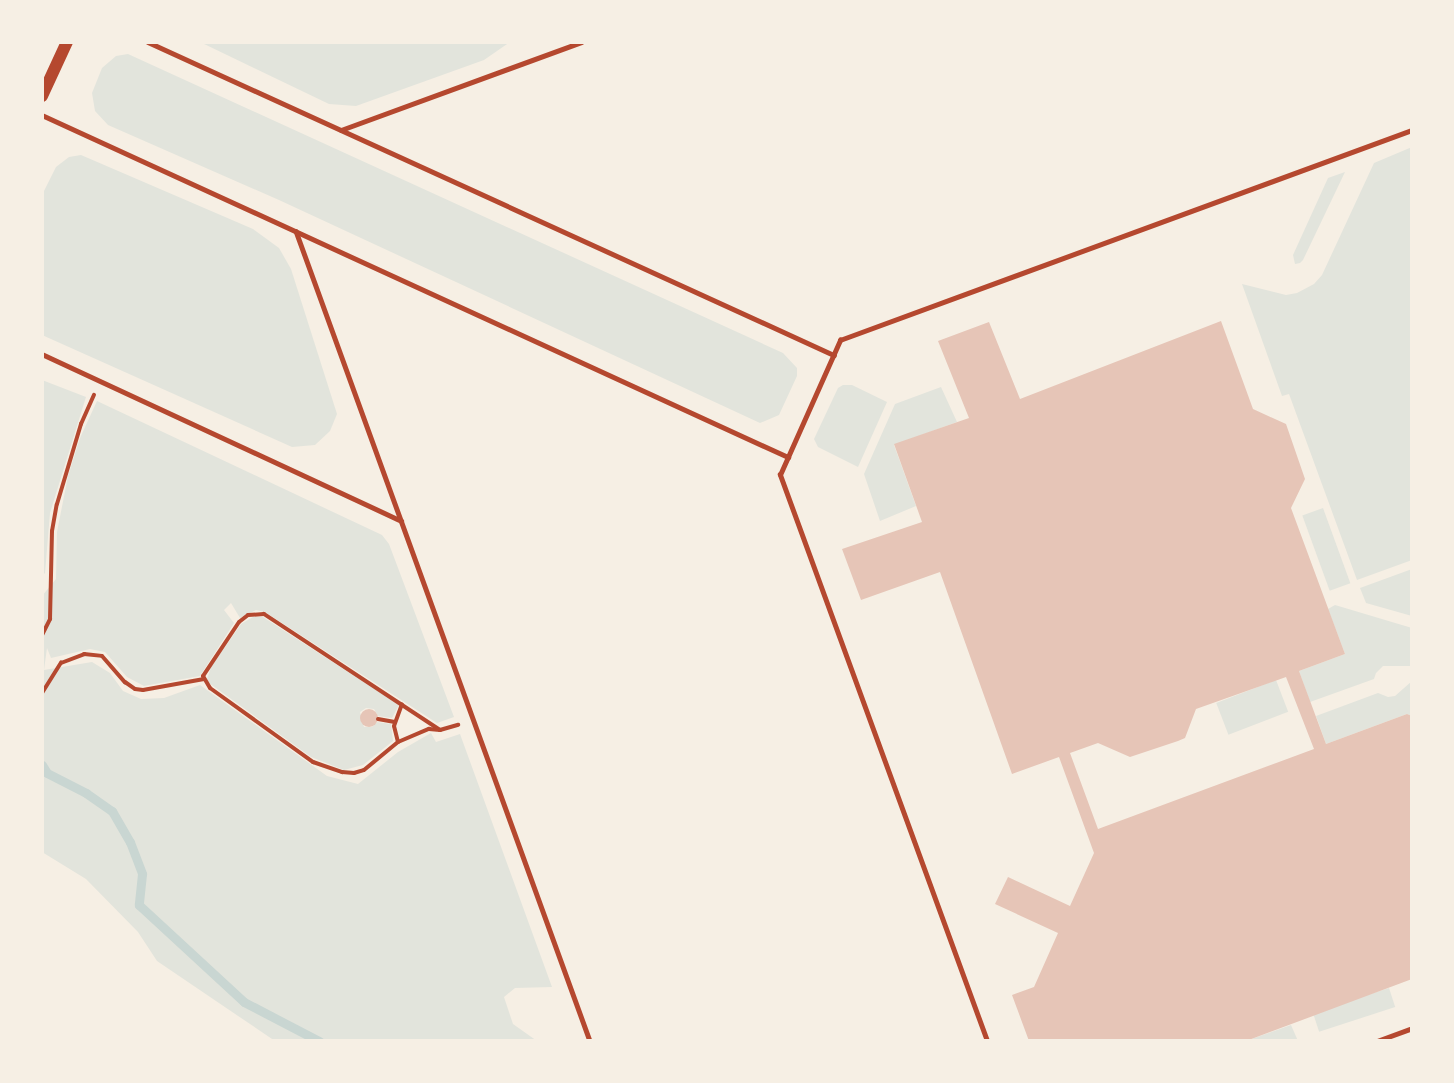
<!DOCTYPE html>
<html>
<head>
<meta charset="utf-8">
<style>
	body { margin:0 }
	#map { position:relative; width:1454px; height:1083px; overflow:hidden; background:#f6efe4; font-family:Overpass,sans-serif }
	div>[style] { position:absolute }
	.green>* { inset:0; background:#e2e4dc; transform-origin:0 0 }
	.stream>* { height:9px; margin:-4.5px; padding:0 4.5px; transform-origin:4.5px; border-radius:4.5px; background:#c9d6d2 }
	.building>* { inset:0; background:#e6c5b7 }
	.round { border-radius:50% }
	.path>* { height:4px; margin:-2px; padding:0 2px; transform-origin:2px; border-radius:2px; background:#b5482f }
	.service>* { height:4.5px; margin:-2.25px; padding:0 2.25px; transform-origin:2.25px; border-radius:2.25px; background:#b5482f }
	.secondary>* { height:12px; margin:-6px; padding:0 6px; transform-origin:6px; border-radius:6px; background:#b5482f }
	span { translate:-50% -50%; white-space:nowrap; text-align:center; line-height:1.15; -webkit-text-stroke:5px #f6efe4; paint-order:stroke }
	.frame { position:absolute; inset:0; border:44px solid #f6efe4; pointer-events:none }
</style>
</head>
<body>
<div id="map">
	<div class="green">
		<i style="clip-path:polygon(200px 42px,510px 42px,484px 60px,356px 106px,329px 104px)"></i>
		<i style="clip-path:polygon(128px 54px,783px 353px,797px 368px,797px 376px,779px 415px,760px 423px,279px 200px,108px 125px,95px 111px,92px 93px,102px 68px,116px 56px)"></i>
		<i style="clip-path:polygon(1412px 147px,1412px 560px,1357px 580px,1289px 394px,1282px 396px,1242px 284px,1286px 295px,1297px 293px,1314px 284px,1322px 275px,1374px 163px)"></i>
		<i style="clip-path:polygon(81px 155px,253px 229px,279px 248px,291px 269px,337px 414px,330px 431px,315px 445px,292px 447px,42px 335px,42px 195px,56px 167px,69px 157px)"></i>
		<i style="clip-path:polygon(1345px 172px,1303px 260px,1300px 263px,1295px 264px,1293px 255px,1328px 178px)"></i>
		<i style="clip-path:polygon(42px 380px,86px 397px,50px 513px,45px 573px,42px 576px)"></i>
		<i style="clip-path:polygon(843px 385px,852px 385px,887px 402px,858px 467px,818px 447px,814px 439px,838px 388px)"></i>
		<i style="clip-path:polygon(941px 387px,957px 422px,894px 445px,916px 506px,880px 521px,864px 474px,895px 404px)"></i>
		<i style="clip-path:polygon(97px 401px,382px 535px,389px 544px,454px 717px,437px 723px,265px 612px,256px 610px,240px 618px,231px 603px,224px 610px,234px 623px,200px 676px,144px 686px,127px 677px,105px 652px,90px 649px,51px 658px,47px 648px,44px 670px,92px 662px,110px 673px,123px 691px,141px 699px,164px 698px,200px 685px,327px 776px,358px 784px,398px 752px,431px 733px,436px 742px,460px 734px,552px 987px,515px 988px,504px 997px,513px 1024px,537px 1041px,275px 1041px,157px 961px,138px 932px,86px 879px,42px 852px,42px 596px,56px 579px,57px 532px,68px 476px,80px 438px)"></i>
		<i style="left:1323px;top:508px;width:80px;height:22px;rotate:70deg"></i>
		<i style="clip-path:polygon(1412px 569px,1412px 616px,1366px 603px,1360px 588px)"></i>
		<i style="clip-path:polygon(1335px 605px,1412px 628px,1412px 666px,1383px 666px,1376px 673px,1374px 679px,1310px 702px,1299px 671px,1345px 654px,1328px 609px)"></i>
		<i style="clip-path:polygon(253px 617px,263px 617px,399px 705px,392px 718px,378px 716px,374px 709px,366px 708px,360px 712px,364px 727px,372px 727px,377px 722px,391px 724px,393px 741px,363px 765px,344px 770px,311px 757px,209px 683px,207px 679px,211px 667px,241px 624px)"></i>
		<i style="left:1276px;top:680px;width:34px;height:64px;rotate:69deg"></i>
		<i style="clip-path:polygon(1412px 681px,1412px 716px,1407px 714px,1326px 744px,1316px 716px,1378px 693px,1388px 697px,1395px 696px)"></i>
		<i style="left:1389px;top:988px;width:20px;height:80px;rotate:72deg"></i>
		<i style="clip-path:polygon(1291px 1025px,1298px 1041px,1246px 1041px)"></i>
	</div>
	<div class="stream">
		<i style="left:42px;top:765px;width:9px;rotate:58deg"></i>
		<i style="left:47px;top:773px;width:44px;rotate:27.1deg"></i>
		<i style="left:86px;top:793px;width:32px;rotate:35deg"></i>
		<i style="left:112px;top:811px;width:36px;rotate:60deg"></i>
		<i style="left:130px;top:842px;width:34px;rotate:69deg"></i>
		<i style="left:142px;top:874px;width:31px;rotate:96deg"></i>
		<i style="left:139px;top:905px;width:143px;rotate:42.7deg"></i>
		<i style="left:244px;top:1002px;width:85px;rotate:27.5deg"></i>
	</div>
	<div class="building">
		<i style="clip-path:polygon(evenodd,1221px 321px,1253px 409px,1286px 424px,1305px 479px,1291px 508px,1345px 654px,1299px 671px,1326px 744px,1407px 714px,1412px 716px,1412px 979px,1246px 1041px,1029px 1041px,1012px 995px,1034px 987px,1058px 933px,995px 904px,1008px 877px,1070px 906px,1094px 853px,1059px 757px,1012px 774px,940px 572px,861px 600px,842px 549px,922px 522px,894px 444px,969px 418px,938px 341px,989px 322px,1020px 399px,1221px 321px,1286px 677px,1314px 749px,1098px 829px,1070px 753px,1098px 743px,1130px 757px,1178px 741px,1185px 738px,1196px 709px,1286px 677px)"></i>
		<i class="round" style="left:360px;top:709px;width:18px;height:18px"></i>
	</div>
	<div class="path">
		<i style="left:42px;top:635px;width:18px;rotate:-63deg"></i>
		<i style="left:50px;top:619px;width:88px;rotate:-88.7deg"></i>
		<i style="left:52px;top:531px;width:27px;rotate:-80deg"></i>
		<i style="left:57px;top:504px;width:84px;rotate:-73.3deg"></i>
		<i style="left:81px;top:424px;width:32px;rotate:-66deg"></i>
		<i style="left:42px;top:693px;width:36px;rotate:-58deg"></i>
		<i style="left:61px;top:663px;width:25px;rotate:-21deg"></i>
		<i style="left:84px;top:654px;width:18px;rotate:6deg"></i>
		<i style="left:102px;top:656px;width:35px;rotate:49deg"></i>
		<i style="left:125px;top:682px;width:12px;rotate:35deg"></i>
		<i style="left:135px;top:689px;width:8px;rotate:7deg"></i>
		<i style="left:143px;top:690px;width:62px;rotate:-10.2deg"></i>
		<i style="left:378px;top:719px;width:17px;rotate:10deg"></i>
		<i style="left:440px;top:730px;width:211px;rotate:-146.6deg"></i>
		<i style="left:264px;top:614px;width:16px;rotate:176deg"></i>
		<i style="left:248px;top:615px;width:11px;rotate:142deg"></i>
		<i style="left:239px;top:622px;width:65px;rotate:123.7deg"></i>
		<i style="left:203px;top:676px;width:14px;rotate:60deg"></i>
		<i style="left:210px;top:688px;width:127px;rotate:35.7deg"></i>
		<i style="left:313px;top:762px;width:31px;rotate:19deg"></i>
		<i style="left:342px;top:772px;width:12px;rotate:5deg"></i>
		<i style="left:354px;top:773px;width:10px;rotate:-17deg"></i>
		<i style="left:364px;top:770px;width:44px;rotate:-39.5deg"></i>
		<i style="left:398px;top:742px;width:34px;rotate:-23deg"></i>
		<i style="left:429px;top:729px;width:11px;rotate:5deg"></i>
		<i style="left:440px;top:730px;width:19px;rotate:-16deg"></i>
		<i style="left:398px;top:742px;width:16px;rotate:-104deg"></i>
		<i style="left:394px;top:726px;width:23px;rotate:-70deg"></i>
	</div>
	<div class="service">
		<i style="left:148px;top:42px;width:754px;rotate:24.53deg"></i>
		<i style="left:42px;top:115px;width:821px;rotate:24.63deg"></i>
		<i style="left:341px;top:130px;width:256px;rotate:-20.1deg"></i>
		<i style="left:296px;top:231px;width:862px;rotate:70.05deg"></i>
		<i style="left:42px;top:354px;width:396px;rotate:24.9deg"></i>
		<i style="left:987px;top:1041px;width:603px;rotate:-110.09deg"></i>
		<i style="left:780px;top:475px;width:148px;rotate:-66deg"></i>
		<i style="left:840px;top:340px;width:609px;rotate:-20.16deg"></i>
		<i style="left:1377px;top:1041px;width:37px;rotate:-20deg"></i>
	</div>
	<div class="secondary">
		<i style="left:42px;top:96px;width:60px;rotate:-65.2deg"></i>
	</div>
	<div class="frame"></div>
</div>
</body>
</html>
